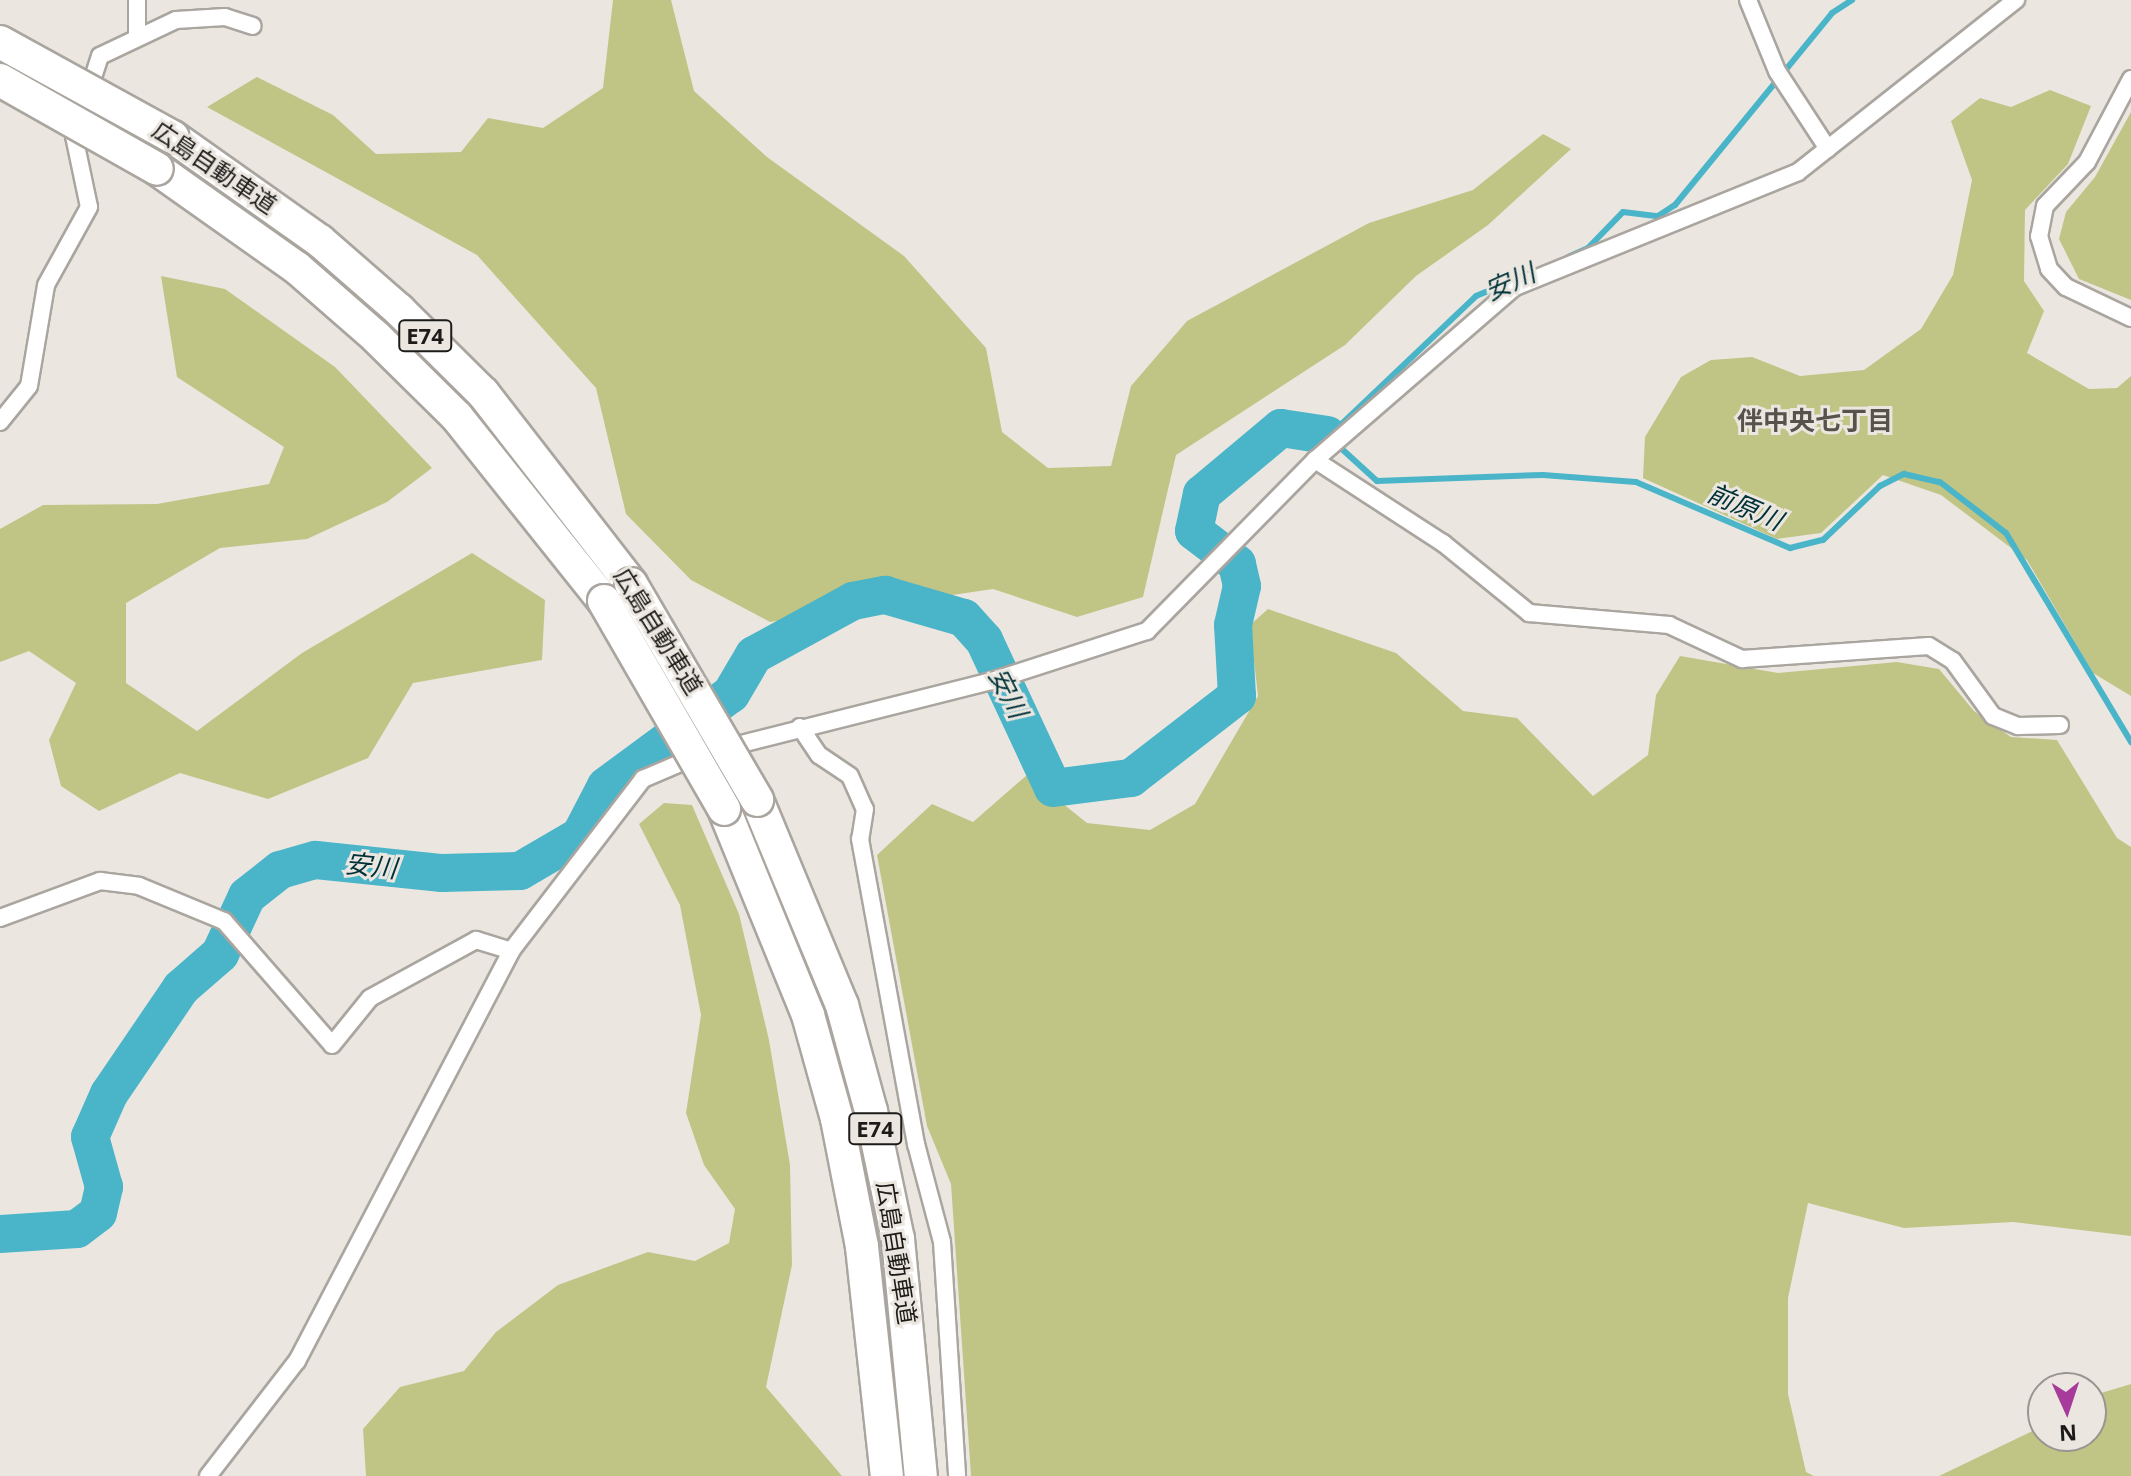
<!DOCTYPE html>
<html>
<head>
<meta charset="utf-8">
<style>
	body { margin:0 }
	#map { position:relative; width:2131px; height:1476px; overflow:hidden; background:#ebe7e0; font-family:"Noto Sans","Noto Sans JP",sans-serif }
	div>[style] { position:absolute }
	.green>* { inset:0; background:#c0c586 }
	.stream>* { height:6px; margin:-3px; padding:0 3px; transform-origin:3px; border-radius:3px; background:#4ab4c8 }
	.river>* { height:38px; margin:-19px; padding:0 19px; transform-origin:19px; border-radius:19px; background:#4ab4c8 }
	.roads { filter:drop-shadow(2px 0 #aaa59f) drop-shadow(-2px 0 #aaa59f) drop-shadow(0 2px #aaa59f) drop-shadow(0 -2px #aaa59f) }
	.street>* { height:16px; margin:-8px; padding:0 8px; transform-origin:8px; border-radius:8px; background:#fff }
	.highway>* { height:32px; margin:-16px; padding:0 16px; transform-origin:16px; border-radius:16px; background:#fff }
	.bridges { filter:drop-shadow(2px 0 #aaa59f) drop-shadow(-2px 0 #aaa59f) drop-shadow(0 2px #aaa59f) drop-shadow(0 -2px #aaa59f) }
	.highway-bridge>* { height:32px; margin:-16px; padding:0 16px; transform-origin:16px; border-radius:16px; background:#fff }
	span { translate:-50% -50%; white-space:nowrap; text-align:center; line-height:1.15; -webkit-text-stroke:6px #ebe7e0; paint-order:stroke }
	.shield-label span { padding:2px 6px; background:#ebe7e0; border:2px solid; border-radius:6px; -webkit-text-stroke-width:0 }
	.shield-label { font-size:22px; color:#1d1b19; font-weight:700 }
	.street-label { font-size:24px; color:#1d1b19 }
	.water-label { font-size:26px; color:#003139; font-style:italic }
	.neighbourhood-label { font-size:26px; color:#56534d; font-weight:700 }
	.north { position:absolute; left:2027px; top:1372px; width:80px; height:80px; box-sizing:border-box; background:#ebe7e0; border:2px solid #999590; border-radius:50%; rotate:177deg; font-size:22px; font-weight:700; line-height:32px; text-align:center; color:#1d1b19 }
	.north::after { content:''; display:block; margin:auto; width:28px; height:36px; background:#a73b9b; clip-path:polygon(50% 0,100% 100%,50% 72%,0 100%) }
</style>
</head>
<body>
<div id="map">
	<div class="green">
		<i style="clip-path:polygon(613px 0,671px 0,694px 91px,767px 157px,904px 256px,986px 348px,1002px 432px,1048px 468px,1111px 466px,1131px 386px,1187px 321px,1369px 223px,1473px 190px,1543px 134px,1571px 149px,1488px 225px,1416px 276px,1345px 345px,1176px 455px,1143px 597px,1077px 617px,993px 589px,770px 622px,691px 580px,626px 514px,596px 388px,477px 255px,207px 107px,257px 77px,333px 115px,376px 154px,461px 152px,488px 118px,543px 128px,603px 88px)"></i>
		<i style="clip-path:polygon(2050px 90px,2091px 106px,2068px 164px,2025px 210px,2024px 281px,2044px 311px,2027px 353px,2089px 389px,2117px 388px,2131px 376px,2131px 696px,2093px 673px,2027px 560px,1941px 495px,1883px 475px,1821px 533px,1777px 539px,1643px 478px,1645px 437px,1681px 377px,1711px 360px,1752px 357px,1800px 376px,1864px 370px,1921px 329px,1953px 275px,1972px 180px,1951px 121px,1980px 98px,2011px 107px)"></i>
		<i style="clip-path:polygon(2131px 112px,2131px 300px,2079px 279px,2059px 239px,2066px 212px,2095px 177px)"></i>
		<i style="clip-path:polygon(161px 276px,225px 289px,335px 367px,432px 468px,387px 502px,307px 539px,220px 548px,126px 603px,126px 683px,197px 731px,302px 653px,472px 553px,545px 600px,542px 660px,413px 683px,368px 758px,268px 799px,180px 773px,99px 811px,61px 786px,49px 740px,76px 683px,29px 651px,0 662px,0 529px,43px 505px,157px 504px,269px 484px,284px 447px,177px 377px)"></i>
		<i style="clip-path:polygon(1268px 609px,1396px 653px,1463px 711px,1517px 718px,1593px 796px,1648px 755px,1656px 695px,1680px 656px,1778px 673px,1897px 662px,1939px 669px,1974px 711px,2011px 737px,2057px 740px,2117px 838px,2131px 847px,2131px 1236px,2013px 1222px,1904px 1228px,1808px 1203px,1788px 1298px,1788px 1394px,1806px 1472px,1814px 1476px,971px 1476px,951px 1184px,927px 1126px,877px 855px,932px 804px,973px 822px,1027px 775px,1087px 823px,1150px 830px,1195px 804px,1258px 696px,1250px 625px)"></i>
		<i style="clip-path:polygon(664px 803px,692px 805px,739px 914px,769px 1040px,790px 1165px,792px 1265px,766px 1387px,842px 1476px,366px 1476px,363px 1429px,400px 1387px,464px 1371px,496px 1332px,558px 1285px,648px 1252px,695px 1261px,729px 1243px,735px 1209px,704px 1165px,686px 1113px,701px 1015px,680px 905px,639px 824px)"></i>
		<i style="clip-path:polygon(2131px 1384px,2131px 1476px,1939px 1476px,2043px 1426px,2043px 1436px,2091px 1436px,2091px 1396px)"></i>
	</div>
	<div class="stream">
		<i style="left:1568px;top:257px;width:22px;rotate:-24deg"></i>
		<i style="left:1588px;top:248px;width:50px;rotate:-45.8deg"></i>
		<i style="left:1623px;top:212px;width:35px;rotate:7deg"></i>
		<i style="left:1658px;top:216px;width:20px;rotate:-33deg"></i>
		<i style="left:1675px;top:205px;width:248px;rotate:-50.7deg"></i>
		<i style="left:1832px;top:13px;width:24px;rotate:-33deg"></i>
		<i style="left:1328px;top:437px;width:204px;rotate:-43.6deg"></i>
		<i style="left:1476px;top:296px;width:41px;rotate:-22.8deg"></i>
		<i style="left:1343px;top:450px;width:46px;rotate:42.4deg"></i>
		<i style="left:1377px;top:481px;width:166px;rotate:-2.1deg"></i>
		<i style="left:1543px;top:475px;width:93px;rotate:4.3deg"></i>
		<i style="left:1636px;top:482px;width:168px;rotate:23.2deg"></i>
		<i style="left:1790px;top:548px;width:34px;rotate:-14deg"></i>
		<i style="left:1823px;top:540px;width:79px;rotate:-43.5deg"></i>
		<i style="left:1880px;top:486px;width:27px;rotate:-27deg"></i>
		<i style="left:1904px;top:474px;width:37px;rotate:13deg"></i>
		<i style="left:1940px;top:482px;width:83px;rotate:37.7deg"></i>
		<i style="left:2006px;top:533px;width:244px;rotate:59.1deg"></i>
	</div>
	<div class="river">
		<i style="left:0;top:1234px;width:77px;rotate:-3.7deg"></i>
		<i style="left:77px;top:1229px;width:26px;rotate:-37deg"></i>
		<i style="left:98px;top:1213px;width:27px;rotate:-77deg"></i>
		<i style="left:104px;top:1187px;width:52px;rotate:-105.6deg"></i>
		<i style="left:90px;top:1137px;width:47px;rotate:-66.2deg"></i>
		<i style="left:109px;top:1094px;width:128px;rotate:-55.8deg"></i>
		<i style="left:181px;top:988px;width:52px;rotate:-41.1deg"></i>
		<i style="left:220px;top:954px;width:64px;rotate:-65deg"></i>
		<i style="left:247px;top:896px;width:42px;rotate:-38.2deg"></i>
		<i style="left:280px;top:870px;width:37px;rotate:-16deg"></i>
		<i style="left:316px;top:860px;width:127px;rotate:5.9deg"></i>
		<i style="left:442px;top:873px;width:78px;rotate:-1.5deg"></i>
		<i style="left:520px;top:871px;width:69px;rotate:-30.3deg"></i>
		<i style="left:580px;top:836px;width:56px;rotate:-62.5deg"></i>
		<i style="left:606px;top:786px;width:155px;rotate:-36.4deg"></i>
		<i style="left:731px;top:694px;width:45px;rotate:-59.5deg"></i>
		<i style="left:754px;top:655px;width:113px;rotate:-28.6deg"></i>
		<i style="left:853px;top:601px;width:33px;rotate:-11deg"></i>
		<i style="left:885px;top:595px;width:82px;rotate:16.2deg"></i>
		<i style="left:964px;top:618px;width:30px;rotate:48deg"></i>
		<i style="left:984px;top:640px;width:163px;rotate:65deg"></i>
		<i style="left:1053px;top:788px;width:79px;rotate:-7.3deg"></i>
		<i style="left:1131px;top:778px;width:134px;rotate:-37.7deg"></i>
		<i style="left:1237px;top:696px;width:71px;rotate:-93.2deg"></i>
		<i style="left:1233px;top:625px;width:40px;rotate:-77deg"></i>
		<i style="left:1242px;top:586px;width:23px;rotate:-103deg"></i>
		<i style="left:1237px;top:564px;width:54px;rotate:-142.5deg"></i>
		<i style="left:1194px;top:531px;width:38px;rotate:-78deg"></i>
		<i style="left:1202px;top:494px;width:103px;rotate:-39.9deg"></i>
		<i style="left:1281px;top:428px;width:47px;rotate:8.7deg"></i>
	</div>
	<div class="roads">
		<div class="street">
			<i style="left:1748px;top:0;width:77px;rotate:67.8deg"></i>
			<i style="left:1777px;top:71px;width:93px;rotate:56.8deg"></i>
			<i style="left:137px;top:34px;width:34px;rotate:-90deg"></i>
			<i style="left:2131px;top:79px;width:94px;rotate:117.9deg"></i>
			<i style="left:2087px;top:162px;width:61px;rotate:133.7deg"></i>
			<i style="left:2045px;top:206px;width:31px;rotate:101deg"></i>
			<i style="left:2039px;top:236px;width:34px;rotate:73deg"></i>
			<i style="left:2049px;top:269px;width:25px;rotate:47deg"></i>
			<i style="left:2066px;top:287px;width:72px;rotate:25.5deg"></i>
			<i style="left:0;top:422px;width:46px;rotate:-51.1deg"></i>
			<i style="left:29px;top:386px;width:102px;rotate:-80.4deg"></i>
			<i style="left:46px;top:285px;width:89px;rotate:-61.1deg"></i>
			<i style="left:89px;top:207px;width:73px;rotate:-101.9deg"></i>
			<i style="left:74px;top:136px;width:84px;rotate:-72deg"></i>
			<i style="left:100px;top:56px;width:84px;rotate:-25.3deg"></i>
			<i style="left:176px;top:20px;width:49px;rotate:-3.5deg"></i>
			<i style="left:225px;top:17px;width:29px;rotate:18deg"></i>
			<i style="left:1315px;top:460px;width:153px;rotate:33deg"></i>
			<i style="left:1443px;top:543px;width:111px;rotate:39.1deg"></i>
			<i style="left:1529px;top:613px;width:141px;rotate:4.9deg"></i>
			<i style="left:1669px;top:625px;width:81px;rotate:25deg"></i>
			<i style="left:1742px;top:659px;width:187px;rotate:-4deg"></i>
			<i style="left:1929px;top:646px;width:28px;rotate:32deg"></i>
			<i style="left:1953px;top:661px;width:68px;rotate:54deg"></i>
			<i style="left:1993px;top:716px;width:27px;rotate:22deg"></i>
			<i style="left:2018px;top:726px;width:42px;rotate:-1.4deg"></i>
			<i style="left:800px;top:727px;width:34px;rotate:56deg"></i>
			<i style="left:819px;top:755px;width:37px;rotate:34deg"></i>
			<i style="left:850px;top:776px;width:36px;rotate:66deg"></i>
			<i style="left:865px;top:809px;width:30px;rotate:99deg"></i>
			<i style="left:860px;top:839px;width:310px;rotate:79.6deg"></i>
			<i style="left:916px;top:1144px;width:101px;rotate:75.1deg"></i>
			<i style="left:942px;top:1242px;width:234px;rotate:86.3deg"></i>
			<i style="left:721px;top:749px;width:279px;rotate:-14.1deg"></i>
			<i style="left:992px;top:681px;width:163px;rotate:-17.9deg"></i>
			<i style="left:1147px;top:631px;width:240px;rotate:-45.5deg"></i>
			<i style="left:1315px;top:460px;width:264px;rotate:-40.9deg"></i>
			<i style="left:1515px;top:287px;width:305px;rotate:-22.1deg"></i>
			<i style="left:1798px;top:172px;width:278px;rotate:-38.3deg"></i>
			<i style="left:0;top:918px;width:107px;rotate:-20.3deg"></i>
			<i style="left:100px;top:881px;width:39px;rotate:7deg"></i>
			<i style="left:139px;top:886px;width:92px;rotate:22.4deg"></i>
			<i style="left:224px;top:921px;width:164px;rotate:48.9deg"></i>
			<i style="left:332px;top:1045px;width:60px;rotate:-51deg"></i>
			<i style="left:370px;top:998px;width:121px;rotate:-28.7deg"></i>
			<i style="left:476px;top:940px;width:37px;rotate:17deg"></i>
			<i style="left:208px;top:1476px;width:145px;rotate:-52.3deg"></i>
			<i style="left:297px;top:1361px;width:462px;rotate:-62.4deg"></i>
			<i style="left:511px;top:951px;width:217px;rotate:-52.5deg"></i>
			<i style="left:643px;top:779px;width:61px;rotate:-23.2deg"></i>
		</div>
		<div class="highway">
			<i style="left:173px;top:137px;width:180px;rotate:35.3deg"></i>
			<i style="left:320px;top:241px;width:105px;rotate:41.1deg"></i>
			<i style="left:399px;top:310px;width:118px;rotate:44.7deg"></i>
			<i style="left:483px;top:393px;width:242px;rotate:52.2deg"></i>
			<i style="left:157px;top:169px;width:171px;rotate:35.3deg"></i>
			<i style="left:297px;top:268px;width:105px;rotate:41.1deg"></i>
			<i style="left:376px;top:337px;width:114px;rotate:44.6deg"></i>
			<i style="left:457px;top:417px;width:236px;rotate:51.4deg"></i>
			<i style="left:757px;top:800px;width:222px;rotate:67.5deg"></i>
			<i style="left:842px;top:1005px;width:110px;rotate:74.7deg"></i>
			<i style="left:871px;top:1111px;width:131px;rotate:78.1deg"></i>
			<i style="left:898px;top:1239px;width:238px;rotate:84.5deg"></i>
			<i style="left:724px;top:809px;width:222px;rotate:67.8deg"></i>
			<i style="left:808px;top:1015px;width:108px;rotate:74.4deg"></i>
			<i style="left:837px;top:1119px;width:130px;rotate:78.9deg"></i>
			<i style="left:862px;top:1247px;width:230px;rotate:83.8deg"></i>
		</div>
	</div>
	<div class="bridges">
		<div class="highway-bridge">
			<i style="left:0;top:42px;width:197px;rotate:28.8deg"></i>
			<i style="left:0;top:80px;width:180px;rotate:29.5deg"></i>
			<i style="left:631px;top:584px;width:250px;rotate:59.7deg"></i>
			<i style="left:604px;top:601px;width:240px;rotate:60deg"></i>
		</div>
	</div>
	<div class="shield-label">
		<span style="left:425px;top:336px">E74</span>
		<span style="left:875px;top:1129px">E74</span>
	</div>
	<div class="street-label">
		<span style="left:215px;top:167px;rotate:34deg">広島自動車道</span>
		<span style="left:659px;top:631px;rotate:58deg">広島自動車道</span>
		<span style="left:897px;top:1253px;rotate:81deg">広島自動車道</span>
	</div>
	<div class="water-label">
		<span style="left:1510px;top:282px;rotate:-24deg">安川</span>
		<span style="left:1745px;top:507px;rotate:23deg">前原川</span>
		<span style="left:1008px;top:693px;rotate:63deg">安川</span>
		<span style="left:371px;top:866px;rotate:6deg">安川</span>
	</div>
	<div class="neighbourhood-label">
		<span style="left:1815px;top:421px">伴中央七丁目</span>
	</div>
	<div class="north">N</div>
</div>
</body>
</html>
